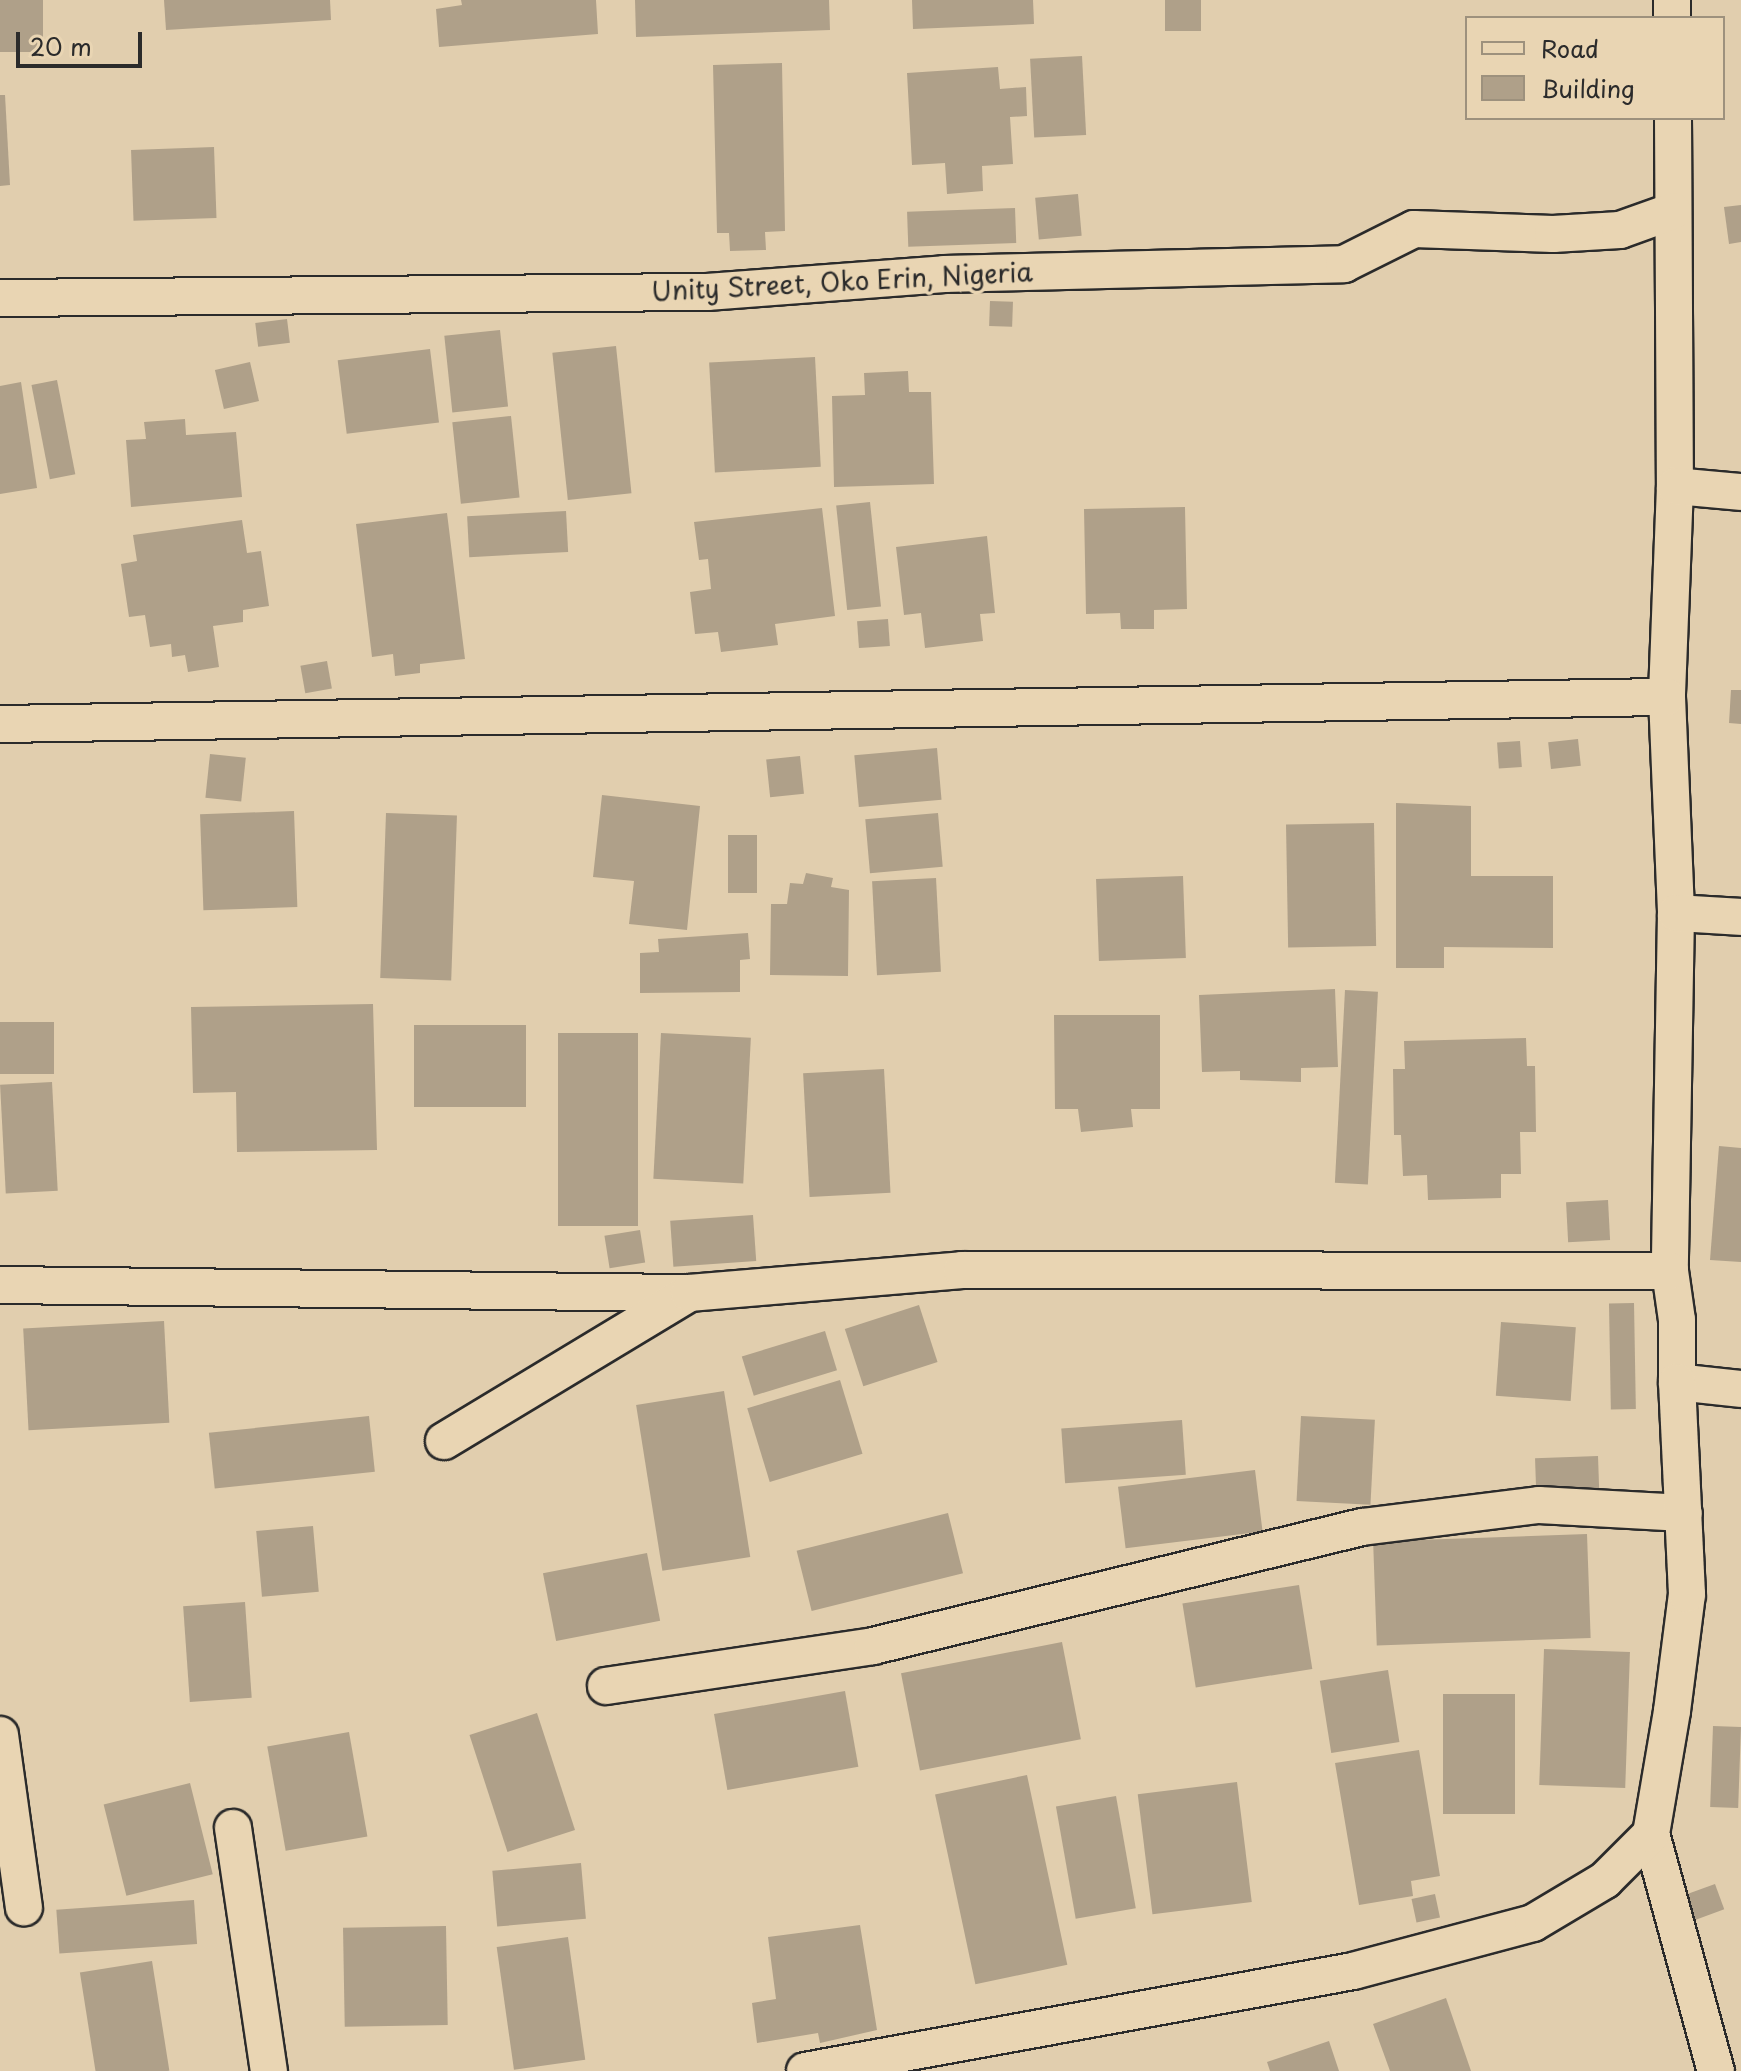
<!DOCTYPE html>
<html>
<head>
<meta charset="utf-8">
<style>
	body { margin:0 }
	#map { position:relative; width:1741px; height:2071px; overflow:hidden; background:#e1ceae; font-family:"Playpen Sans",sans-serif }
	div>[style] { position:absolute }
	.building>* { inset:0; background:#afa089; transform-origin:0 0 }
	.roads { filter:drop-shadow(2px 0 #2b2b2b) drop-shadow(-2px 0 #2b2b2b) drop-shadow(0 2px #2b2b2b) drop-shadow(0 -2px #2b2b2b) }
	.street>* { height:36px; margin:-18px; padding:0 18px; transform-origin:18px; border-radius:18px; background:#e9d5b3 }
	span { translate:-50% -50%; white-space:nowrap; text-align:center; line-height:1.15; -webkit-text-stroke:7px #e9d5b3; paint-order:stroke }
	.street-label { font-size:26px; color:#2b2b2b }
	.legend { position:absolute; left:1465px; top:16px; width:260px; height:104px; box-sizing:border-box; background:#e9d5b3; border:2px solid #9d917d; margin:0; padding:10px 14px; list-style:none; font-size:24px; color:#2b2b2b }
	.legend li { display:flex; align-items:center; gap:16px; height:40px }
	.legend b { width:40px; border:2px solid #9d917d }
	.scale { position:absolute; left:16px; top:32px; width:126px; height:36px; box-sizing:border-box; border:4px solid #2b2b2b; border-top:0; padding-left:10px; font-size:24px; line-height:28px; white-space:nowrap; color:#2b2b2b; -webkit-text-stroke:6px #e9d5b3; paint-order:stroke }
</style>
</head>
<body>
<div id="map">
	<div class="building">
		<i style="left:0;top:0;width:43px;height:52px"></i>
		<i style="clip-path:polygon(164px 0,330px 0,331px 20px,166px 30px)"></i>
		<i style="clip-path:polygon(461px 0,596px 0,598px 34px,439px 47px,436px 9px,462px 5px)"></i>
		<i style="clip-path:polygon(635px 0,829px 0,830px 30px,636px 37px)"></i>
		<i style="clip-path:polygon(912px 0,1033px 0,1034px 24px,913px 29px)"></i>
		<i style="left:1165px;top:0;width:36px;height:31px"></i>
		<i style="left:1082px;top:56px;width:79px;height:52px;rotate:87deg"></i>
		<i style="clip-path:polygon(782px 63px,785px 231px,765px 232px,766px 250px,730px 251px,729px 233px,717px 233px,713px 65px)"></i>
		<i style="clip-path:polygon(998px 67px,1000px 89px,1026px 87px,1027px 116px,1010px 117px,1013px 164px,982px 166px,983px 191px,947px 194px,945px 163px,912px 165px,907px 73px)"></i>
		<i style="clip-path:polygon(0 95px,5px 95px,10px 185px,0 186px)"></i>
		<i style="left:214px;top:147px;width:71px;height:83px;rotate:88deg"></i>
		<i style="left:1078px;top:194px;width:42px;height:43px;rotate:85deg"></i>
		<i style="clip-path:polygon(1741px 205px,1741px 242px,1729px 244px,1724px 207px)"></i>
		<i style="left:1015px;top:208px;width:35px;height:108px;rotate:88deg"></i>
		<i style="left:990px;top:301px;width:23px;height:25px;rotate:2deg"></i>
		<i style="left:287px;top:319px;width:24px;height:32px;rotate:83deg"></i>
		<i style="left:500px;top:330px;width:77px;height:56px;rotate:84deg"></i>
		<i style="left:616px;top:346px;width:148px;height:64px;rotate:84deg"></i>
		<i style="left:430px;top:349px;width:74px;height:93px;rotate:83deg"></i>
		<i style="left:815px;top:357px;width:110px;height:106px;rotate:87deg"></i>
		<i style="left:250px;top:362px;width:40px;height:36px;rotate:77deg"></i>
		<i style="clip-path:polygon(908px 371px,909px 392px,931px 392px,934px 484px,834px 487px,832px 396px,865px 395px,864px 373px)"></i>
		<i style="left:57px;top:380px;width:96px;height:26px;rotate:79deg"></i>
		<i style="clip-path:polygon(21px 382px,37px 488px,0 494px,0 386px)"></i>
		<i style="left:511px;top:416px;width:82px;height:59px;rotate:84deg"></i>
		<i style="clip-path:polygon(185px 419px,186px 435px,236px 432px,242px 497px,131px 507px,126px 440px,146px 439px,144px 422px)"></i>
		<i style="left:870px;top:502px;width:105px;height:34px;rotate:84deg"></i>
		<i style="clip-path:polygon(1185px 507px,1187px 609px,1154px 610px,1154px 629px,1121px 629px,1120px 613px,1086px 614px,1084px 509px)"></i>
		<i style="clip-path:polygon(822px 508px,835px 616px,775px 624px,778px 645px,721px 652px,718px 632px,695px 634px,690px 592px,711px 589px,708px 559px,699px 560px,694px 522px)"></i>
		<i style="left:566px;top:511px;width:41px;height:99px;rotate:87deg"></i>
		<i style="clip-path:polygon(447px 513px,465px 659px,420px 664px,420px 673px,395px 676px,393px 654px,372px 657px,356px 524px)"></i>
		<i style="clip-path:polygon(242px 520px,247px 553px,261px 551px,269px 606px,243px 610px,243px 622px,213px 626px,219px 667px,188px 672px,185px 655px,172px 657px,171px 644px,150px 647px,145px 615px,129px 617px,121px 564px,137px 561px,133px 535px)"></i>
		<i style="clip-path:polygon(987px 536px,995px 613px,980px 614px,983px 641px,925px 648px,921px 613px,904px 615px,896px 547px)"></i>
		<i style="left:888px;top:619px;width:27px;height:31px;rotate:86deg"></i>
		<i style="left:327px;top:661px;width:28px;height:27px;rotate:80deg"></i>
		<i style="clip-path:polygon(1731px 690px,1741px 690px,1741px 724px,1729px 723px)"></i>
		<i style="left:1578px;top:739px;width:27px;height:30px;rotate:84deg"></i>
		<i style="left:1520px;top:741px;width:26px;height:23px;rotate:86deg"></i>
		<i style="left:937px;top:748px;width:52px;height:83px;rotate:85deg"></i>
		<i style="left:210px;top:754px;width:36px;height:44px;rotate:6deg"></i>
		<i style="left:800px;top:756px;width:38px;height:34px;rotate:84deg"></i>
		<i style="clip-path:polygon(602px 795px,700px 806px,687px 930px,629px 924px,634px 881px,593px 877px)"></i>
		<i style="clip-path:polygon(1396px 803px,1471px 806px,1471px 876px,1553px 876px,1553px 948px,1444px 947px,1444px 968px,1396px 968px)"></i>
		<i style="left:294px;top:811px;width:96px;height:94px;rotate:88deg"></i>
		<i style="left:386px;top:813px;width:71px;height:165px;rotate:2deg"></i>
		<i style="left:938px;top:813px;width:54px;height:73px;rotate:85deg"></i>
		<i style="left:1374px;top:823px;width:123px;height:88px;rotate:89deg"></i>
		<i style="left:728px;top:835px;width:29px;height:58px"></i>
		<i style="clip-path:polygon(806px 873px,833px 878px,831px 887px,849px 890px,848px 976px,770px 975px,771px 904px,787px 904px,790px 883px,803px 884px)"></i>
		<i style="left:1183px;top:876px;width:82px;height:87px;rotate:88deg"></i>
		<i style="left:936px;top:878px;width:94px;height:64px;rotate:87deg"></i>
		<i style="clip-path:polygon(748px 933px,750px 959px,740px 960px,740px 992px,640px 993px,640px 953px,659px 952px,658px 939px)"></i>
		<i style="clip-path:polygon(1335px 989px,1338px 1067px,1301px 1068px,1301px 1082px,1240px 1080px,1240px 1071px,1202px 1072px,1199px 995px)"></i>
		<i style="left:1345px;top:990px;width:33px;height:193px;rotate:3deg"></i>
		<i style="clip-path:polygon(373px 1004px,377px 1150px,237px 1152px,236px 1092px,193px 1093px,191px 1007px)"></i>
		<i style="clip-path:polygon(1054px 1015px,1160px 1015px,1160px 1109px,1131px 1109px,1133px 1127px,1081px 1132px,1078px 1109px,1055px 1109px)"></i>
		<i style="left:0;top:1022px;width:54px;height:52px"></i>
		<i style="left:414px;top:1025px;width:112px;height:82px"></i>
		<i style="left:558px;top:1033px;width:80px;height:193px"></i>
		<i style="left:661px;top:1033px;width:90px;height:146px;rotate:3deg"></i>
		<i style="clip-path:polygon(1526px 1038px,1527px 1066px,1535px 1066px,1536px 1132px,1520px 1132px,1521px 1174px,1501px 1174px,1501px 1198px,1428px 1200px,1427px 1175px,1403px 1176px,1401px 1135px,1394px 1135px,1393px 1069px,1405px 1069px,1404px 1041px)"></i>
		<i style="left:884px;top:1069px;width:124px;height:81px;rotate:87deg"></i>
		<i style="left:52px;top:1082px;width:109px;height:52px;rotate:87deg"></i>
		<i style="clip-path:polygon(1719px 1146px,1741px 1148px,1741px 1262px,1710px 1260px)"></i>
		<i style="left:1608px;top:1200px;width:40px;height:42px;rotate:87deg"></i>
		<i style="left:753px;top:1215px;width:46px;height:83px;rotate:86deg"></i>
		<i style="left:640px;top:1230px;width:33px;height:36px;rotate:81deg"></i>
		<i style="left:1634px;top:1303px;width:106px;height:25px;rotate:89deg"></i>
		<i style="left:919px;top:1305px;width:60px;height:78px;rotate:72deg"></i>
		<i style="left:164px;top:1321px;width:102px;height:141px;rotate:87deg"></i>
		<i style="left:1501px;top:1322px;width:75px;height:74px;rotate:4deg"></i>
		<i style="left:825px;top:1331px;width:41px;height:87px;rotate:73deg"></i>
		<i style="left:840px;top:1380px;width:77px;height:97px;rotate:73deg"></i>
		<i style="left:724px;top:1391px;width:168px;height:89px;rotate:81deg"></i>
		<i style="left:369px;top:1416px;width:56px;height:161px;rotate:84deg"></i>
		<i style="left:1301px;top:1416px;width:74px;height:85px;rotate:3deg"></i>
		<i style="left:1182px;top:1420px;width:55px;height:121px;rotate:86deg"></i>
		<i style="left:1598px;top:1456px;width:35px;height:63px;rotate:88deg"></i>
		<i style="left:1255px;top:1470px;width:62px;height:138px;rotate:83deg"></i>
		<i style="left:948px;top:1513px;width:62px;height:156px;rotate:76deg"></i>
		<i style="left:313px;top:1526px;width:66px;height:57px;rotate:85deg"></i>
		<i style="left:1587px;top:1534px;width:104px;height:214px;rotate:88deg"></i>
		<i style="left:647px;top:1553px;width:69px;height:106px;rotate:79deg"></i>
		<i style="left:1299px;top:1585px;width:85px;height:118px;rotate:81deg"></i>
		<i style="left:245px;top:1602px;width:96px;height:62px;rotate:86deg"></i>
		<i style="left:1062px;top:1642px;width:99px;height:164px;rotate:79deg"></i>
		<i style="left:1544px;top:1649px;width:86px;height:136px;rotate:2deg"></i>
		<i style="left:1388px;top:1670px;width:73px;height:69px;rotate:81deg"></i>
		<i style="left:845px;top:1691px;width:77px;height:133px;rotate:80deg"></i>
		<i style="left:1443px;top:1694px;width:72px;height:120px"></i>
		<i style="left:537px;top:1713px;width:123px;height:71px;rotate:72deg"></i>
		<i style="left:1713px;top:1726px;width:28px;height:81px;rotate:2deg"></i>
		<i style="left:349px;top:1732px;width:106px;height:83px;rotate:80deg"></i>
		<i style="clip-path:polygon(1419px 1750px,1440px 1876px,1411px 1881px,1413px 1896px,1359px 1905px,1335px 1763px)"></i>
		<i style="left:1027px;top:1775px;width:194px;height:94px;rotate:78deg"></i>
		<i style="left:1237px;top:1782px;width:121px;height:100px;rotate:83deg"></i>
		<i style="left:190px;top:1783px;width:94px;height:89px;rotate:76deg"></i>
		<i style="left:1116px;top:1796px;width:114px;height:61px;rotate:80deg"></i>
		<i style="left:581px;top:1863px;width:56px;height:89px;rotate:85deg"></i>
		<i style="left:1715px;top:1884px;width:27px;height:36px;rotate:70deg"></i>
		<i style="left:1435px;top:1894px;width:24px;height:24px;rotate:78deg"></i>
		<i style="left:194px;top:1900px;width:44px;height:138px;rotate:86deg"></i>
		<i style="clip-path:polygon(860px 1925px,877px 2030px,820px 2043px,818px 2033px,757px 2043px,752px 2003px,776px 1999px,768px 1937px)"></i>
		<i style="left:446px;top:1926px;width:99px;height:103px;rotate:89deg"></i>
		<i style="left:568px;top:1937px;width:124px;height:72px;rotate:82deg"></i>
		<i style="left:152px;top:1961px;width:111px;height:73px;rotate:81deg"></i>
		<i style="clip-path:polygon(1446px 1998px,1471px 2071px,1390px 2071px,1373px 2024px)"></i>
		<i style="clip-path:polygon(1329px 2041px,1339px 2071px,1270px 2071px,1267px 2062px)"></i>
	</div>
	<div class="roads">
		<div class="street">
			<i style="left:1672px;top:0;width:18px;rotate:90deg"></i>
			<i style="left:1673px;top:118px;width:368px;rotate:89.7deg"></i>
			<i style="left:1675px;top:486px;width:211px;rotate:92.2deg"></i>
			<i style="left:1667px;top:697px;width:216px;rotate:87.6deg"></i>
			<i style="left:1676px;top:913px;width:358px;rotate:91deg"></i>
			<i style="left:1670px;top:1271px;width:49px;rotate:81.9deg"></i>
			<i style="left:1677px;top:1320px;width:62px;rotate:90deg"></i>
			<i style="left:1677px;top:1382px;width:64px;rotate:6.2deg"></i>
			<i style="left:0;top:298px;width:707px;rotate:-0.49deg"></i>
			<i style="left:707px;top:292px;width:238px;rotate:-4.3deg"></i>
			<i style="left:944px;top:274px;width:400px;rotate:-1.4deg"></i>
			<i style="left:1344px;top:264px;width:78px;rotate:-26.6deg"></i>
			<i style="left:1414px;top:229px;width:139px;rotate:2.1deg"></i>
			<i style="left:1553px;top:234px;width:67px;rotate:-3.4deg"></i>
			<i style="left:1620px;top:230px;width:56px;rotate:-19.7deg"></i>
			<i style="left:1675px;top:486px;width:66px;rotate:5.2deg"></i>
			<i style="left:0;top:724px;width:1667px;rotate:-0.93deg"></i>
			<i style="left:1676px;top:913px;width:65px;rotate:3.5deg"></i>
			<i style="left:0;top:1285px;width:688px;rotate:0.67deg"></i>
			<i style="left:444px;top:1441px;width:286px;rotate:-31.1deg"></i>
			<i style="left:689px;top:1293px;width:274px;rotate:-4.8deg"></i>
			<i style="left:962px;top:1270px;width:708px;rotate:0.08deg"></i>
			<i style="left:606px;top:1686px;width:270px;rotate:-8.5deg"></i>
			<i style="left:873px;top:1646px;width:503px;rotate:-13.68deg"></i>
			<i style="left:1362px;top:1527px;width:178px;rotate:-7.1deg"></i>
			<i style="left:1539px;top:1505px;width:145px;rotate:3.2deg"></i>
			<i style="left:0;top:1735px;width:174px;rotate:82.1deg"></i>
			<i style="left:233px;top:1828px;width:246px;rotate:81.6deg"></i>
			<i style="left:1651px;top:1834px;width:246px;rotate:74.7deg"></i>
			<i style="left:805px;top:2071px;width:557px;rotate:-10.34deg"></i>
			<i style="left:1353px;top:1971px;width:186px;rotate:-14.9deg"></i>
			<i style="left:1533px;top:1923px;width:84px;rotate:-30.8deg"></i>
			<i style="left:1605px;top:1880px;width:65px;rotate:-45deg"></i>
			<i style="left:1651px;top:1834px;width:125px;rotate:-80.3deg"></i>
			<i style="left:1672px;top:1711px;width:118px;rotate:-82.7deg"></i>
			<i style="left:1687px;top:1594px;width:212px;rotate:-92.7deg"></i>
		</div>
	</div>
	<div class="street-label">
		<span style="left:842px;top:281px;rotate:-3deg">Unity Street, Oko Erin, Nigeria</span>
	</div>
	<ul class="legend">
	<li><b style="height:10px;background:#e9d5b3"></b>Road</li>
	<li><b style="height:22px;background:#afa089"></b>Building</li>
	</ul>
	<div class="scale">20 m</div>
</div>
</body>
</html>
